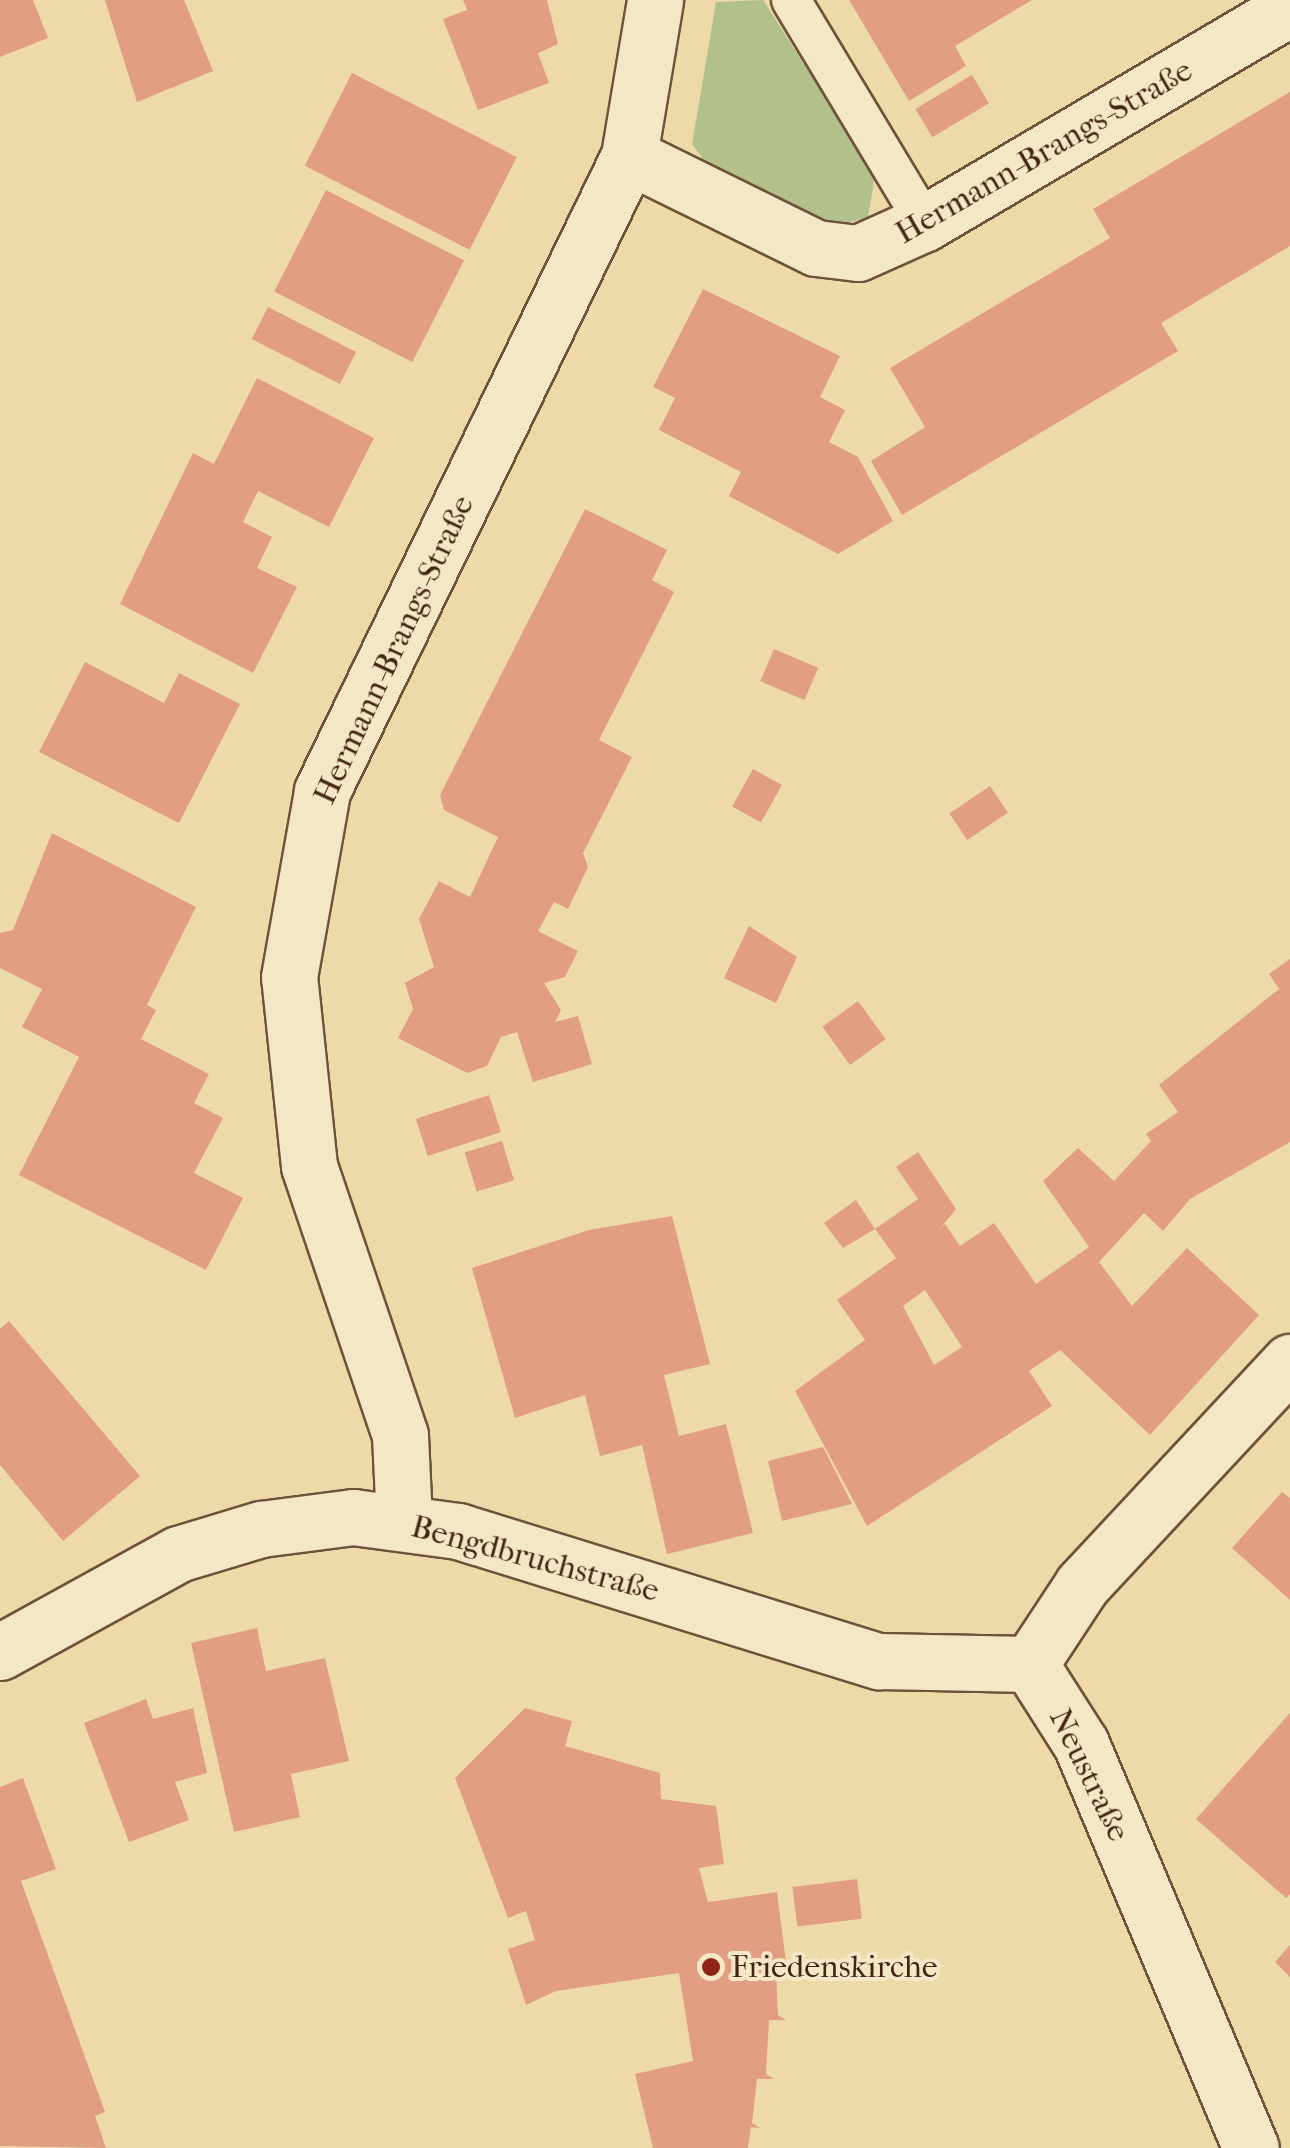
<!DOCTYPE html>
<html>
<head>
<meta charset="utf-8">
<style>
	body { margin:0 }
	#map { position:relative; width:1290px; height:2148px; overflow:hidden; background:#eedaa8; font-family:"IM FELL French Canon",serif }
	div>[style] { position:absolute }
	.green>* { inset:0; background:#b2c18c }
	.building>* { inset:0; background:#e29e83; transform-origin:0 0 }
	.roads { filter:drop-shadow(2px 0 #6e5239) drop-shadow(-2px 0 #6e5239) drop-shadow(0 2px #6e5239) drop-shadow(0 -2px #6e5239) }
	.lane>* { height:38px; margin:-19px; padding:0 19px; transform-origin:19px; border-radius:19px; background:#f4e7c6 }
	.street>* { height:55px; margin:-27.5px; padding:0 27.5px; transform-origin:27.5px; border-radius:27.5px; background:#f4e7c6 }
	.dots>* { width:28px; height:28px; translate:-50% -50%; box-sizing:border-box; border:5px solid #f4e7c6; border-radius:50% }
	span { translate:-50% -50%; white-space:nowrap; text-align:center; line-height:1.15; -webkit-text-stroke:8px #f4e7c6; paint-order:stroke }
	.street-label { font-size:32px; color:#432414 }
	.poi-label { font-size:32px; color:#432414 }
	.left { translate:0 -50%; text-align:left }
</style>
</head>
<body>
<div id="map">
	<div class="green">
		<i style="clip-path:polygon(763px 0,875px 175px,868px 218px,830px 226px,706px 163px,692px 144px,716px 2px)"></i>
	</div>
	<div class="building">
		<i style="clip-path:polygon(0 0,33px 0,48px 38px,0 57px)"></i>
		<i style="clip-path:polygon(105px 0,184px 0,213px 71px,137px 102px)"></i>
		<i style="clip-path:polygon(463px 0,547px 0,558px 44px,538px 53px,549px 83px,478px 110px,443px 19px,467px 10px)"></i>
		<i style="clip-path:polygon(849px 0,1032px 0,955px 46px,966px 66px,909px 101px)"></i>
		<i style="left:352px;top:73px;width:185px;height:104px;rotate:27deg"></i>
		<i style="left:972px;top:75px;width:33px;height:66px;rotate:59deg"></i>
		<i style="clip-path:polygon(1290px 92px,1290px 246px,1161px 323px,1178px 351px,902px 515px,871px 461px,925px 427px,890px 368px,1110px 238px,1093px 209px)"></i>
		<i style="left:326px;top:190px;width:155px;height:114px;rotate:27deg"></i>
		<i style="clip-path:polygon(703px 289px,840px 356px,820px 397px,845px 410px,829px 442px,858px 457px,893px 521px,838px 554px,729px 496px,741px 472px,659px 430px,675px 398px,653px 387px)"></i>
		<i style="left:268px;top:307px;width:99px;height:36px;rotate:27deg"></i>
		<i style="clip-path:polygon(257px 378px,374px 438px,329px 527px,258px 491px,243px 522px,272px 537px,257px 568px,297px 587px,253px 673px,120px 604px,193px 453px,214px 464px)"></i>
		<i style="clip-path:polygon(585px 509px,667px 550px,652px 580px,674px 592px,599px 740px,632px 757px,583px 853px,588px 867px,568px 909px,554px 902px,538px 931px,578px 951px,565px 977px,544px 983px,561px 1010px,555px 1022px,578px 1016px,592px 1064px,533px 1082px,517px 1032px,501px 1037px,487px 1066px,467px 1073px,398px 1038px,413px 1009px,405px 983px,434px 967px,419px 919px,439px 881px,470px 897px,498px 837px,444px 810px,440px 795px)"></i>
		<i style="left:774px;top:649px;width:48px;height:35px;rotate:23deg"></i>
		<i style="clip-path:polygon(85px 662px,164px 703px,179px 673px,240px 704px,179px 823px,39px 752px)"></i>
		<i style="left:753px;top:769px;width:33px;height:43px;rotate:29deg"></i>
		<i style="left:990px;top:786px;width:32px;height:49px;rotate:56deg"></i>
		<i style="clip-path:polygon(52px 833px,196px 907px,147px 1005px,156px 1010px,141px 1039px,209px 1074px,194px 1103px,223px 1118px,194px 1173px,243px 1198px,206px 1270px,19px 1175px,79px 1057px,22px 1027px,42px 989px,0 968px,0 933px,13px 930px)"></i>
		<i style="clip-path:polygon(749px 926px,797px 957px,776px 1003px,724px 978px)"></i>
		<i style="clip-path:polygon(evenodd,1290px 959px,1290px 1142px,1190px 1199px,1163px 1231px,1144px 1213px,1099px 1262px,1132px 1306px,1187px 1248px,1259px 1315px,1150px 1435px,1060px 1350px,1029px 1371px,1052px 1406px,867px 1526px,795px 1391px,865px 1340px,837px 1300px,896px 1258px,875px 1229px,918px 1199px,896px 1167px,918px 1152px,956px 1209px,939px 1230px,945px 1224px,960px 1246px,994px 1223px,1036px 1284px,1089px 1247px,1043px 1181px,1078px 1148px,1114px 1181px,1151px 1141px,1146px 1134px,1178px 1112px,1159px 1085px,1279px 989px,1269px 974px,1290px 959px,925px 1290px,962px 1347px,934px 1365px,903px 1306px,925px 1290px)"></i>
		<i style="left:858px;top:1001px;width:47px;height:44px;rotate:54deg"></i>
		<i style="left:489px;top:1095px;width:39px;height:77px;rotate:72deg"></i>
		<i style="left:502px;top:1141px;width:41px;height:39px;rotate:73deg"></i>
		<i style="clip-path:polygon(856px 1200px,875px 1229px,843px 1248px,824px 1223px)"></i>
		<i style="clip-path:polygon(672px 1216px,710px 1364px,664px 1375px,679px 1436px,726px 1424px,753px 1533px,667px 1554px,642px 1445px,600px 1456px,585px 1395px,515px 1418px,472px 1268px,589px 1230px)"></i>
		<i style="clip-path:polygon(9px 1321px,140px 1476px,63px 1541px,0 1465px,0 1329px)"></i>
		<i style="clip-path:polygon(823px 1447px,852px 1504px,782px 1521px,768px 1461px)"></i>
		<i style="clip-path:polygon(1282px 1492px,1290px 1498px,1290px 1600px,1232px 1548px)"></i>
		<i style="clip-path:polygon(257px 1628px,266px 1671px,325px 1658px,349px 1761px,291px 1774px,300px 1817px,234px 1832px,191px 1643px)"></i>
		<i style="clip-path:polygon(146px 1699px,153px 1719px,193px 1708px,207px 1773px,175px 1782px,189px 1820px,129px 1842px,84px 1723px)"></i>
		<i style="clip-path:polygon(525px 1708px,572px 1721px,565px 1746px,660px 1773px,661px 1799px,716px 1806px,724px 1864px,699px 1868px,708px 1902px,777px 1892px,787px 1970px,776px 1971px,778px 2015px,786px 2020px,769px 2020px,766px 2074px,774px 2079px,757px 2079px,752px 2123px,760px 2128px,751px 2127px,748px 2148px,653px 2148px,635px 2074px,693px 2061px,679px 1973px,556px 1991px,526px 2005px,508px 1949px,535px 1940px,526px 1911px,508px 1918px,455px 1778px)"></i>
		<i style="clip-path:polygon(1290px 1713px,1290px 1894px,1286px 1898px,1196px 1819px)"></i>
		<i style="clip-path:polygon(23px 1778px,56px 1869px,21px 1881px,105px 2112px,95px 2116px,106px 2148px,0 2146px,0 1787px)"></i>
		<i style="left:857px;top:1879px;width:40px;height:65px;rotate:83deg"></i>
		<i style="clip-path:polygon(1290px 1945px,1290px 1977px,1275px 1962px)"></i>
	</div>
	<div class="roads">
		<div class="lane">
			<i style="left:791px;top:0;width:260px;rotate:59deg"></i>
		</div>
		<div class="street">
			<i style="left:629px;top:156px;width:208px;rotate:26.2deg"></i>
			<i style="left:816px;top:248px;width:42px;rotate:6.8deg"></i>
			<i style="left:858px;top:253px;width:73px;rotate:-24.1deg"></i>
			<i style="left:925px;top:223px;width:424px;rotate:-30.5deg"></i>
			<i style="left:404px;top:1521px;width:86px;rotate:-92.7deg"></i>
			<i style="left:400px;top:1435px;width:284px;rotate:-108.7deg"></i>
			<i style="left:309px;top:1166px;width:190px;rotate:-96deg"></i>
			<i style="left:289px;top:977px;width:189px;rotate:-79.9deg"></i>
			<i style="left:322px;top:791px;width:705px;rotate:-64.2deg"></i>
			<i style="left:629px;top:156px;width:158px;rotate:-80.5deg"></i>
			<i style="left:0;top:1652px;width:203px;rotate:-28.8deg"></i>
			<i style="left:178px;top:1554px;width:87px;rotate:-16.8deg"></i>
			<i style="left:261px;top:1529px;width:93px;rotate:-7.4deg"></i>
			<i style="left:353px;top:1517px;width:106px;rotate:7.6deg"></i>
			<i style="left:458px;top:1531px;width:441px;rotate:17.2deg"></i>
			<i style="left:879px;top:1661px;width:151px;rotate:1.1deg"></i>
			<i style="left:1030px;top:1664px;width:95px;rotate:57.5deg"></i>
			<i style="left:1081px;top:1744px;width:438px;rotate:67.2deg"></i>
			<i style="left:1030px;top:1664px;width:95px;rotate:-56.6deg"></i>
			<i style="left:1082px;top:1585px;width:305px;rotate:-47deg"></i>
		</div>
	</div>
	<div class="dots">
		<i style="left:711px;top:1967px;background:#8f2418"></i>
	</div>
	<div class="street-label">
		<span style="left:1044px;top:152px;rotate:-30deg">Hermann-Brangs-Straße</span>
		<span style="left:394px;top:650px;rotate:-65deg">Hermann-Brangs-Straße</span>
		<span style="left:535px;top:1559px;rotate:15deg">Bengdbruchstraße</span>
		<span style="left:1089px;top:1775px;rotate:64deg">Neustraße</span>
	</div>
	<div class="poi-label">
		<span class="left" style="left:731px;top:1967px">Friedenskirche</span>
	</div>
</div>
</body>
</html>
